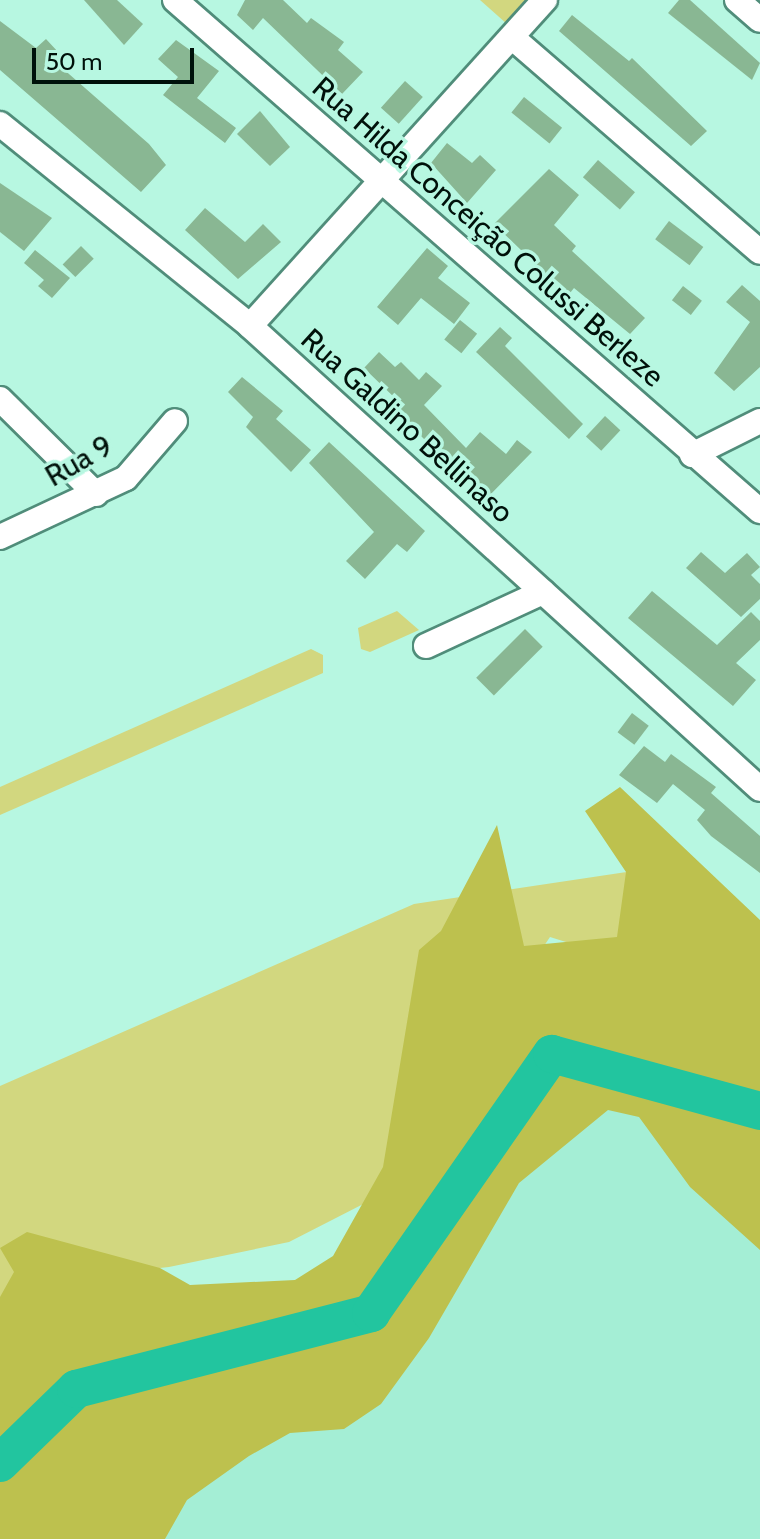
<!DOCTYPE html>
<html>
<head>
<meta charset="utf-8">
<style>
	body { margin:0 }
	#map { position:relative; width:760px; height:1539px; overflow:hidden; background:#b7f7e1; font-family:Cabin,sans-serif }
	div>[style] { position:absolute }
	.built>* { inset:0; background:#a4eed5 }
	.green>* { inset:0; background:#d2d77f }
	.forest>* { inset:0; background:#bdc14e }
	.river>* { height:38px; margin:-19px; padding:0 19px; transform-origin:19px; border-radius:19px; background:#22c59f }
	.building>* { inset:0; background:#89b793; transform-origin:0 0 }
	.roads { filter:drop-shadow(2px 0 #508d7a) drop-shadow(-2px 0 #508d7a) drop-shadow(0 2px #508d7a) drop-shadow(0 -2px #508d7a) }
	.minor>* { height:24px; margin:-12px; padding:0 12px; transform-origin:12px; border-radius:12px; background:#fff }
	span { translate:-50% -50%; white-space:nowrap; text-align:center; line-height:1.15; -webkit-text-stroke:7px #b7f7e1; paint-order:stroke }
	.street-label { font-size:30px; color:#00110a }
	.scale { position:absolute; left:32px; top:48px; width:162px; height:36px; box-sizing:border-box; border:4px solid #00110a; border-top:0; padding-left:10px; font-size:24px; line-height:28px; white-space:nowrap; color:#00110a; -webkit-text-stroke:6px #b7f7e1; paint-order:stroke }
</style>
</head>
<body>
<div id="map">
	<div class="built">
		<i style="clip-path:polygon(534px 1034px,760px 1068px,760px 1539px,0 1539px,0 1368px,333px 1299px)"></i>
	</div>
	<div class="green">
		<i style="clip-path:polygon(480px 0,530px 0,507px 24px)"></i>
		<i style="clip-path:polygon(397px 611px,419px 630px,370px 652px,361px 649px,358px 628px)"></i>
		<i style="clip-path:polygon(311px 649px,323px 655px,323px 673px,0 815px,0 787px)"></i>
		<i style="clip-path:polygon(680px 864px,649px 968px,550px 937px,375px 1198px,289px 1242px,169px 1267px,38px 1281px,0 1309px,0 1086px,414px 904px)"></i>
	</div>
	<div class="forest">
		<i style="clip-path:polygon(620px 787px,760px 920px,760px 1250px,690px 1187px,639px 1117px,608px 1110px,519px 1183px,429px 1338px,381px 1404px,344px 1429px,290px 1433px,249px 1456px,187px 1500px,165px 1539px,0 1539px,0 1297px,14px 1272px,0 1248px,27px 1232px,160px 1268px,190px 1285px,295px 1280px,333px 1256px,383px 1167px,419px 950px,441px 931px,497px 825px,524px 946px,617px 937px,626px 872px,585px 811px)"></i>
	</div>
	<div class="river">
		<i style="left:0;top:1463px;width:106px;rotate:-44.2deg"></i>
		<i style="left:76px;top:1389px;width:305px;rotate:-14.4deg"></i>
		<i style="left:371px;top:1313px;width:316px;rotate:-55.1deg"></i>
		<i style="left:552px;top:1054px;width:216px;rotate:15.3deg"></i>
	</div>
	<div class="building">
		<i style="clip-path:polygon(84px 0,117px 0,143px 24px,124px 45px)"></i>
		<i style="clip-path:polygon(245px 0,283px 0,307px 23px,311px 18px,344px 42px,338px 50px,363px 72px,342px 94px,263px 18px,253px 30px,237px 15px)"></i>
		<i style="clip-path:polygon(679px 0,690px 0,760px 63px,752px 80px,668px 13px)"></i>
		<i style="clip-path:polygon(572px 15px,629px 61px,632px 58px,707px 131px,691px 146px,559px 31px)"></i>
		<i style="clip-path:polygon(0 21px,36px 48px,46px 39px,59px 53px,53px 60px,149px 144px,166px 165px,141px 192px,0 70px)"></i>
		<i style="clip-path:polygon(176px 40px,219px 71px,197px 98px,236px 128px,225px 143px,163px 95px,178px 77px,158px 59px)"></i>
		<i style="left:405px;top:81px;width:24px;height:36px;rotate:42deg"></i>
		<i style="left:524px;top:97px;width:49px;height:20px;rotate:39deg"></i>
		<i style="clip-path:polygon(260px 111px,290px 147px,270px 166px,237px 134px)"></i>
		<i style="clip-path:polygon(447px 143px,472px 163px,480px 155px,496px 170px,467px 203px,431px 163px)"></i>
		<i style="left:598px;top:160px;width:49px;height:23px;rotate:41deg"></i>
		<i style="clip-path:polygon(549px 169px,579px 195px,554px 225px,576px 246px,572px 251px,645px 318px,630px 334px,574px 288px,570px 293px,548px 276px,494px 224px)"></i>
		<i style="clip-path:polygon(0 183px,52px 218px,24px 251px,0 232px)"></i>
		<i style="clip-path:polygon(205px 208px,245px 242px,263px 224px,281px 242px,238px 279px,185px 230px)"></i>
		<i style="left:669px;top:221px;width:43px;height:23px;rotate:37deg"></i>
		<i style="left:81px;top:246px;width:18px;height:26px;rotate:45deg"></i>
		<i style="clip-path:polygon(427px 248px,448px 266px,438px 278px,470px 303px,454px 324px,421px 298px,398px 325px,377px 307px)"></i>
		<i style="clip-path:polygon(35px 250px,70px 278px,52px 298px,38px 286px,44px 280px,24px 263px)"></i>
		<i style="clip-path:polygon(742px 285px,760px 301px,760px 367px,734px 391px,714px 373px,750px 322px,726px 302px)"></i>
		<i style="left:683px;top:286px;width:24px;height:18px;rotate:38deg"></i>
		<i style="left:460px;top:320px;width:22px;height:25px;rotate:39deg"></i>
		<i style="clip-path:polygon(500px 327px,512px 338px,505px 346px,583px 424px,569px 439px,476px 352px)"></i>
		<i style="clip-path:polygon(379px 352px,395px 367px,401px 362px,419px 380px,426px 372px,442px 386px,424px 405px,466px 448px,480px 432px,506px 454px,517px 440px,532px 452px,485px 500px,470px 488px,473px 484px,425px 450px,430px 445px,394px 409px,399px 402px,364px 368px)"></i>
		<i style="clip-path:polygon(242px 377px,283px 411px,276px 419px,311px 450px,291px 472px,246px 427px,253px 417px,228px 392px)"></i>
		<i style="left:605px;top:416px;width:21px;height:28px;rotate:43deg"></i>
		<i style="clip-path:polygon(329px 442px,425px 531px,407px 552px,397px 544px,365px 579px,346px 561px,374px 532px,309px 463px)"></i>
		<i style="clip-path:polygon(701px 552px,725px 573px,747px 553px,760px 567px,751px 575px,760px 584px,760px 599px,741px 617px,686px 568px)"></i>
		<i style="clip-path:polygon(652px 591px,717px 645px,751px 612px,760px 621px,760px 640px,736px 663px,756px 680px,733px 706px,628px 618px)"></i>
		<i style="left:525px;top:629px;width:25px;height:69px;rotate:45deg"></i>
		<i style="left:632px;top:713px;width:21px;height:24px;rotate:37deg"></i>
		<i style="clip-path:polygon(644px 746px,665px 762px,671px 754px,716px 787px,711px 793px,760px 836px,760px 873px,711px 836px,697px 820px,705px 810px,673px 784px,657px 803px,619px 775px)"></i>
	</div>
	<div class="roads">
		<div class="minor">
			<i style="left:175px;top:0;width:777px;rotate:41.14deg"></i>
			<i style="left:737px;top:0;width:30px;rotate:41deg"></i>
			<i style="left:514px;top:39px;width:325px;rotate:40.9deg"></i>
			<i style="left:0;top:124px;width:321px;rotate:38.9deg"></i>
			<i style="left:250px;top:326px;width:689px;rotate:42.23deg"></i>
			<i style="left:250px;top:326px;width:440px;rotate:-47.9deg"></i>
			<i style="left:0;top:399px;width:135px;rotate:44.7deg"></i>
			<i style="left:692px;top:455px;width:76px;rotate:-26.6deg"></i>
			<i style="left:0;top:537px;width:139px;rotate:-25.1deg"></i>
			<i style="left:126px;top:478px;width:75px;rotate:-49.3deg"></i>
			<i style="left:426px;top:646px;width:129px;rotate:-24.8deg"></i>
		</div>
	</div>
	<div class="street-label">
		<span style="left:488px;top:232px;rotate:41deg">Rua Hilda Conceição Colussi Berleze</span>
		<span style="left:407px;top:426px;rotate:42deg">Rua Galdino Bellinaso</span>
		<span style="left:79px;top:461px;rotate:-30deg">Rua 9</span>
	</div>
	<div class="scale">50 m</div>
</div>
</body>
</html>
